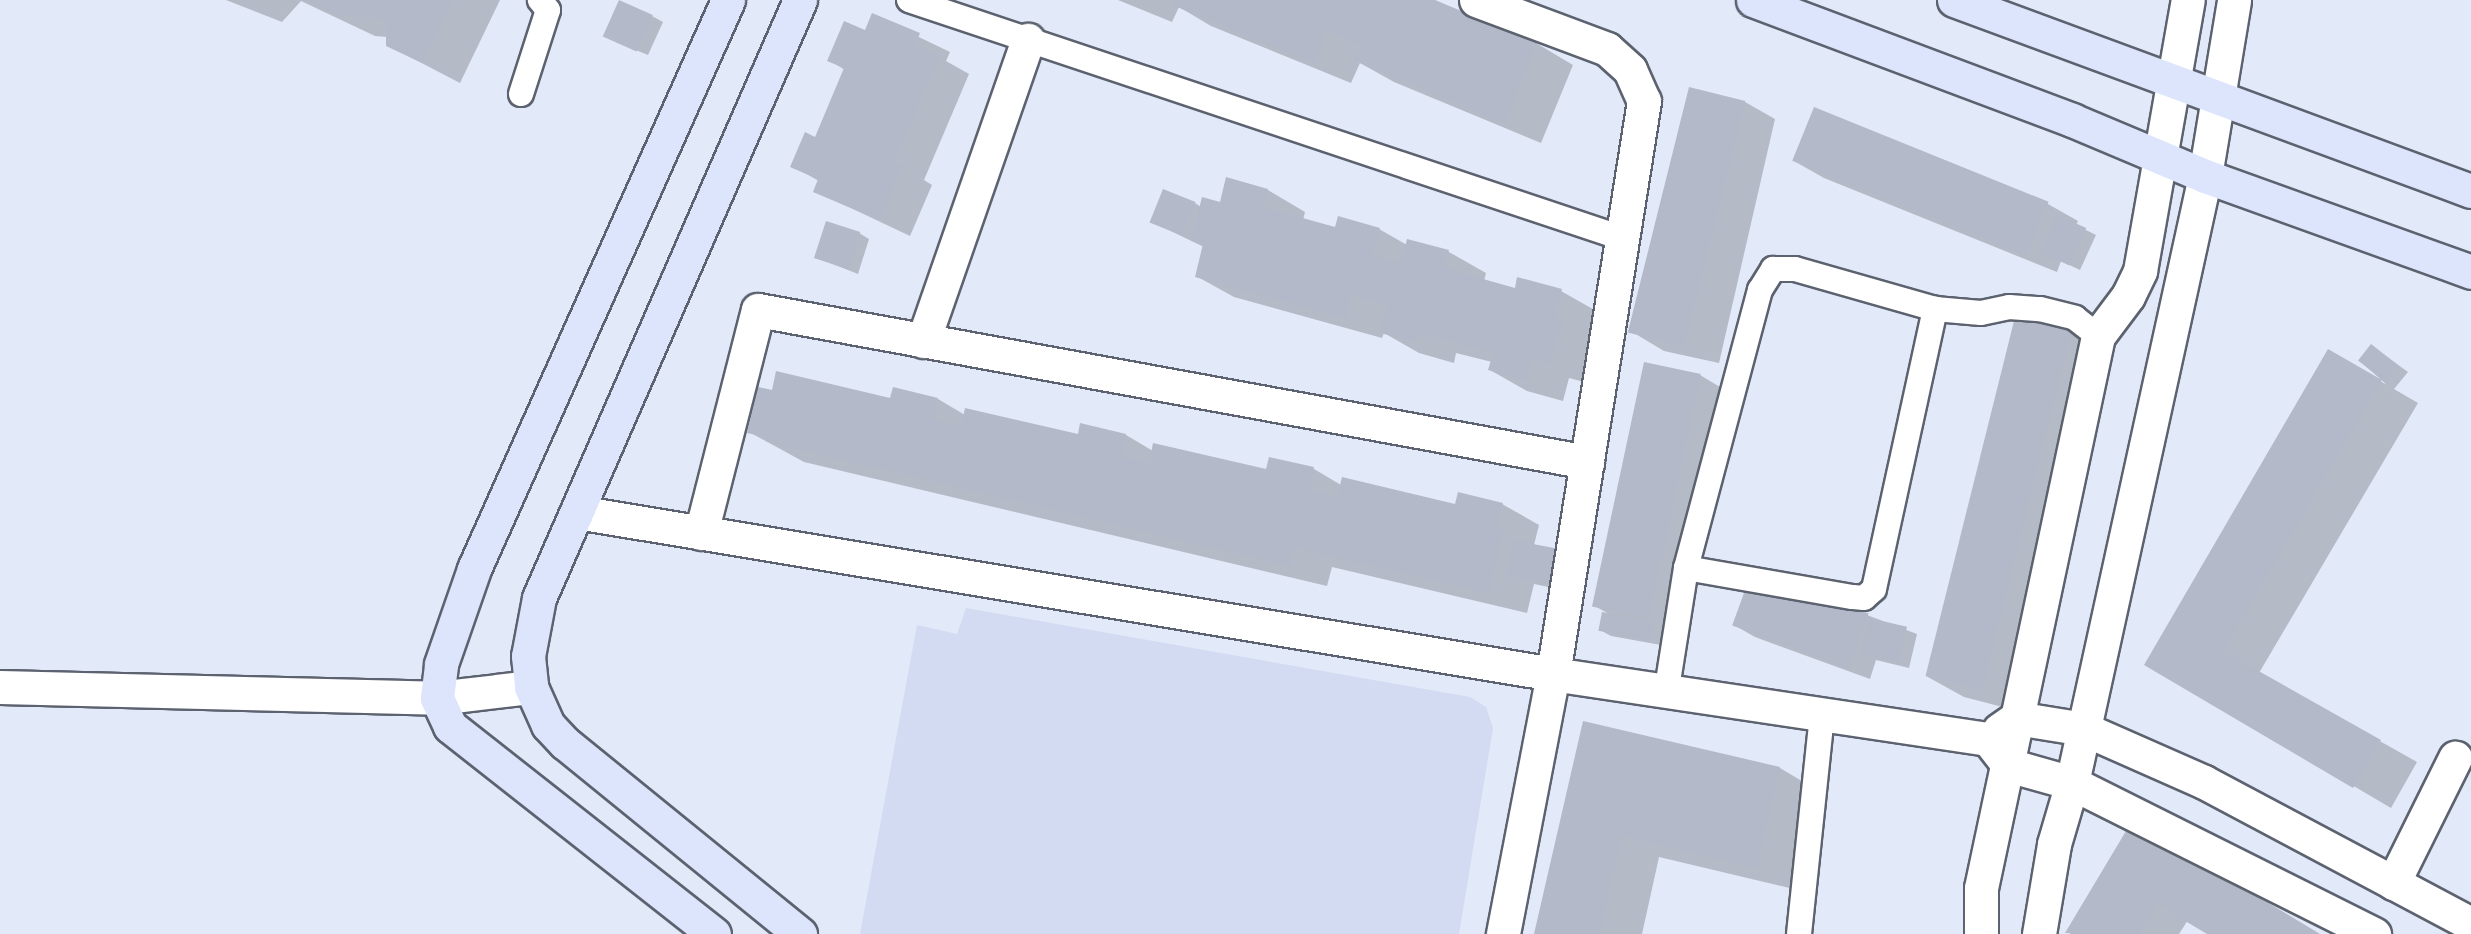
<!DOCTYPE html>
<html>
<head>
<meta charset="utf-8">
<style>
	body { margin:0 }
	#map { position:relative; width:2471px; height:934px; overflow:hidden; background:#e2e9f8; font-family:"Source Sans 3",sans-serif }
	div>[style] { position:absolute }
	.built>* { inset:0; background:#d2dbf2 }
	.shadow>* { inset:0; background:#0003 }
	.building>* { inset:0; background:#b3b9c9; transform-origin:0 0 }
	.roads { filter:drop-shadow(2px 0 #5c626f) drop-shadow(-2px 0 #5c626f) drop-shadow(0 2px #5c626f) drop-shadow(0 -2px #5c626f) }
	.lane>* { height:24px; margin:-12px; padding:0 12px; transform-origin:12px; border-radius:12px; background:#fff }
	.street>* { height:33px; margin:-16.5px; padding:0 16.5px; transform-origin:16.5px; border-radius:16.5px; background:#fff }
	.secondary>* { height:33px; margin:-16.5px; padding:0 16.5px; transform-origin:16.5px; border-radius:16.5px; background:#dce5fb }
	span { translate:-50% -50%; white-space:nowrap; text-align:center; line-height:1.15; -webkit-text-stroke:6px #e2e9f8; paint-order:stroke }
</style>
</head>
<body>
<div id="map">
	<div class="built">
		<i style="clip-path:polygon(966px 608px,1470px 697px,1486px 707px,1493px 728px,1459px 934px,860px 934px,917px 625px,957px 634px)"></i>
	</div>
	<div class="shadow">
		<i style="clip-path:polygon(226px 0,500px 0,460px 83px,387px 45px,387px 37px,375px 36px,301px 1px,282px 22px)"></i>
		<i style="clip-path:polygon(1118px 0,1435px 0,1536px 43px,1573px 65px,1541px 143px,1394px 82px,1360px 63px,1351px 83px,1211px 26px,1179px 7px,1172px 22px)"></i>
		<i style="clip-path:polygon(873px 15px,950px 52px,946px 61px,969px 74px,924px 180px,932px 185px,910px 236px,815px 191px,819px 181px,792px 166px,816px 139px,845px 70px,829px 60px,866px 32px)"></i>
		<i style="clip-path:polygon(652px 16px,663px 22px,648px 55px,616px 42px)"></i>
		<i style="clip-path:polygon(1690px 89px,1745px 102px,1775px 119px,1719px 363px,1664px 351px,1634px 333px)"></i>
		<i style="clip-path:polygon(1815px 109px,2048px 204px,2078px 221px,2076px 225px,2096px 235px,2080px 270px,2061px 261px,2057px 272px,1824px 178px,1794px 161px)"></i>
		<i style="clip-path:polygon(1227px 179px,1268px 190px,1305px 212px,1303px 220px,1336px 229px,1379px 229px,1407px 245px,1408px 241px,1449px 252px,1486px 273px,1484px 281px,1516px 290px,1561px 291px,1598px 312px,1588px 383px,1569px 378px,1563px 401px,1527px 391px,1490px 370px,1492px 362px,1456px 353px,1454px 363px,1419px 353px,1384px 333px,1382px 338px,1234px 297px,1196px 276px,1204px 247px,1152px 222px,1195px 203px,1201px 207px,1221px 203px)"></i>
		<i style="clip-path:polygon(859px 233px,869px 239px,858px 274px,815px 257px)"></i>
		<i style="clip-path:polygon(2073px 321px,2111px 342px,2018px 711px,1964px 697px,1926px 676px)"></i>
		<i style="clip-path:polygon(2372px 346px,2408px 372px,2394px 389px,2418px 403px,2259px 673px,2417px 762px,2391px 808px,2146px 664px,2329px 351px,2387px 385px,2360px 361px)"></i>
		<i style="clip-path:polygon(1700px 375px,1730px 393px,1661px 645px,1611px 636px,1600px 630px,1609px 614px,1593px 605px)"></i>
		<i style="clip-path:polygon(894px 388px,938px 399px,965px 415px,1079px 436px,1126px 435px,1153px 451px,1267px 471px,1270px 459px,1314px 469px,1341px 485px,1456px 505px,1502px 504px,1539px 525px,1534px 545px,1564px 555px,1558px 589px,1534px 584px,1527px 613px,1332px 567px,1327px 586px,804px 462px,749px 432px,773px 392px,891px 400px)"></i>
		<i style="clip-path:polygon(1867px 615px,1917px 634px,1909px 668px,1876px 660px,1870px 679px,1755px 637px,1734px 625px)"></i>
		<i style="clip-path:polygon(1585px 723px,1780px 768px,1817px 790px,1794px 889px,1659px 857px,1642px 934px,1535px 934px)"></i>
		<i style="clip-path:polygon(2133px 823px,2319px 934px,2210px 934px,2188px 920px,2179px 934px,2071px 934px,2067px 932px)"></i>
	</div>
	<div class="building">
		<i style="clip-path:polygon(304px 0,452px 0,422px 63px,386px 46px,386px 18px,337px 15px)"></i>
		<i style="left:619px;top:0;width:37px;height:40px;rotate:24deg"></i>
		<i style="clip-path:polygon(1174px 0,1434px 0,1537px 42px,1504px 123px,1355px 61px,1362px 45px,1327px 30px,1314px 63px,1172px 5px)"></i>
		<i style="clip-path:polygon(872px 13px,920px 33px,915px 46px,940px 56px,894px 163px,903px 166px,879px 220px,813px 192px,818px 179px,790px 167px,805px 132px,815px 137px,844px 68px,827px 61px,844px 21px,865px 30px)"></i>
		<i style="left:1689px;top:87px;width:58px;height:253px;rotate:14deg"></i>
		<i style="left:1814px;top:107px;width:253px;height:58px;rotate:22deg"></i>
		<i style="clip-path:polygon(1226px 177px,1268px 189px,1263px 207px,1335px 227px,1338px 216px,1380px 228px,1372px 255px,1401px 263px,1407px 239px,1449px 250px,1444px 268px,1515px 288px,1517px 277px,1562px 289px,1554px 316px,1563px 318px,1550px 363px,1532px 358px,1526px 381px,1488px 370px,1493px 353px,1419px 332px,1416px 342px,1380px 333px,1388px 305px,1351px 295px,1345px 318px,1195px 277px,1203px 244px,1191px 241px,1202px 197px,1220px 202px)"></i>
		<i style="left:1163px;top:189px;width:35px;height:36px;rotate:22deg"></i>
		<i style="left:2057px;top:215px;width:32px;height:41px;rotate:24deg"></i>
		<i style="left:826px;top:221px;width:36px;height:39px;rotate:18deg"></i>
		<i style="left:2018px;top:305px;width:58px;height:382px;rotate:14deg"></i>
		<i style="left:2371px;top:344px;width:34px;height:21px;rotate:38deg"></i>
		<i style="clip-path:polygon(2328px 349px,2382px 380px,2223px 651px,2381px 740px,2353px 788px,2144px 665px)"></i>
		<i style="left:1644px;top:362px;width:58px;height:250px;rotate:12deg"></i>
		<i style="clip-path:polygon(776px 371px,890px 398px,893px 387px,938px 398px,933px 420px,961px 427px,965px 408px,1078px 434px,1080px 423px,1126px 434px,1121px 456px,1149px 463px,1153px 443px,1266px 469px,1269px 457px,1314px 467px,1309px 490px,1337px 497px,1342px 477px,1455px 504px,1458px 492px,1503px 503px,1496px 528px,1504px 529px,1489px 593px,1294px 547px,1290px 566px,765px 441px,766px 437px,747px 433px,758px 387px,772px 390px)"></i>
		<i style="left:1513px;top:540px;width:43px;height:36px;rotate:11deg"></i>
		<i style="left:1752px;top:571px;width:124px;height:58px;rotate:20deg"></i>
		<i style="left:1602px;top:612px;width:53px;height:19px;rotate:11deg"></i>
		<i style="left:1869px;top:618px;width:39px;height:37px;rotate:13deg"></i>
		<i style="clip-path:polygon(1583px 721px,1780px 767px,1757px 868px,1622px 836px,1599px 934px,1534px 934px)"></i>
		<i style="clip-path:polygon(2132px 821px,2320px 934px,2207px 934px,2157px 904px,2139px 934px,2065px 933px)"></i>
	</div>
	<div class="roads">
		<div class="lane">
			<i style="left:909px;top:0;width:752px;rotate:18.46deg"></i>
			<i style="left:521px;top:94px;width:88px;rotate:-72.2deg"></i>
			<i style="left:548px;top:10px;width:13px;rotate:-129deg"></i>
			<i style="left:1686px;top:568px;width:169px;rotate:9.9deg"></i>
			<i style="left:1853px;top:597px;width:11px;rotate:5deg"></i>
			<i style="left:1864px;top:598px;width:13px;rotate:-42deg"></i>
			<i style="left:1874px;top:589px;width:287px;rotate:-77.7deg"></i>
			<i style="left:1667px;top:688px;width:121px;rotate:-81deg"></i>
			<i style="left:1686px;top:568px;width:288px;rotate:-75.1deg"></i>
			<i style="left:1760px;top:290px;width:25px;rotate:-58deg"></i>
			<i style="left:1773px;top:269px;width:22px"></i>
			<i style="left:1795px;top:269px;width:146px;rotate:15.9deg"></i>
			<i style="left:1935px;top:309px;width:46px;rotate:5deg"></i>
			<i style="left:1981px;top:313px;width:29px;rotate:-12deg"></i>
			<i style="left:2009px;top:307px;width:31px;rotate:4deg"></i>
			<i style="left:2040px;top:309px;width:36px;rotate:14deg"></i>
			<i style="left:2075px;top:318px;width:29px;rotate:38deg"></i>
			<i style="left:1799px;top:934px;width:220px;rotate:-84deg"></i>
		</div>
		<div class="street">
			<i style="left:1476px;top:0;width:140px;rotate:20.5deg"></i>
			<i style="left:1607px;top:49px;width:31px;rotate:42deg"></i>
			<i style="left:1630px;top:70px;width:34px;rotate:66deg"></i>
			<i style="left:1644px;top:101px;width:580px;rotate:99.02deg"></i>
			<i style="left:1553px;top:674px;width:265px;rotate:100.9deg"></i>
			<i style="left:923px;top:341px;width:319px;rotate:-70.8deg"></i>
			<i style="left:577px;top:512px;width:989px;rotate:9.42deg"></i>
			<i style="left:1553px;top:674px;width:440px;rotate:8.5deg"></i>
			<i style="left:1988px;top:739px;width:33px;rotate:52deg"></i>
			<i style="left:2008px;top:765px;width:66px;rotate:15.7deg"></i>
			<i style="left:2072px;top:783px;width:338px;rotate:26.6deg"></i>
			<i style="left:701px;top:533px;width:230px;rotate:-75.7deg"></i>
			<i style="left:758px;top:310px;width:843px;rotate:10.39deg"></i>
			<i style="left:0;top:687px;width:437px;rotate:1.4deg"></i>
			<i style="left:437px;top:698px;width:95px;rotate:-6.7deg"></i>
			<i style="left:1999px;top:730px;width:21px;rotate:-35deg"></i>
			<i style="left:2016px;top:718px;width:69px;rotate:9.2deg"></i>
			<i style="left:2084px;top:729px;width:131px;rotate:23.8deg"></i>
			<i style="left:2204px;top:782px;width:302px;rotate:28deg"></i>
			<i style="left:2393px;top:883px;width:140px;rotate:-63.6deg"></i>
			<i style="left:1981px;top:934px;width:46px;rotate:-90deg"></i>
			<i style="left:1981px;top:888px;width:564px;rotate:-78.03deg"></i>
			<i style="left:2098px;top:336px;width:50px;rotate:-53.1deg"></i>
			<i style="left:2128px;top:296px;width:28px;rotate:-64deg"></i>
			<i style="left:2140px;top:271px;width:275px;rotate:-80deg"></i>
			<i style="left:2039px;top:934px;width:91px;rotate:-80.5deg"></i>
			<i style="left:2054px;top:844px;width:64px;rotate:-73.6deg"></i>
			<i style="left:2072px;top:783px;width:621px;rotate:-77.64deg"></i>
			<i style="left:2205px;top:176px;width:178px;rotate:-80.6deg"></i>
		</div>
		<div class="secondary">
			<i style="left:800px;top:0;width:652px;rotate:113.58deg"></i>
			<i style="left:539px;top:598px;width:59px;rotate:100.7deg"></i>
			<i style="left:528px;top:656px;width:31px;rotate:84deg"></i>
			<i style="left:531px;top:687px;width:42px;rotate:65.9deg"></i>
			<i style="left:548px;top:725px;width:25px;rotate:47deg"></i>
			<i style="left:565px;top:743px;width:303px;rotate:39.1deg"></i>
			<i style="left:1753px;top:0;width:341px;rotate:20.6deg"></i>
			<i style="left:2072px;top:120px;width:144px;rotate:22.8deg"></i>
			<i style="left:2205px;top:176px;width:283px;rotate:19.8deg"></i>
			<i style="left:1954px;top:0;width:551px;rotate:20.28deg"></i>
			<i style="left:714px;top:934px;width:336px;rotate:-141.8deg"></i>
			<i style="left:450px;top:726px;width:31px;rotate:-115deg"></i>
			<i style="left:437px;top:698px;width:34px;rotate:-83deg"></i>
			<i style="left:441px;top:664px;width:101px;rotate:-70.8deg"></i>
			<i style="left:474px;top:569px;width:623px;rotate:-65.94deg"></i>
		</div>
	</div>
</div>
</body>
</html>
